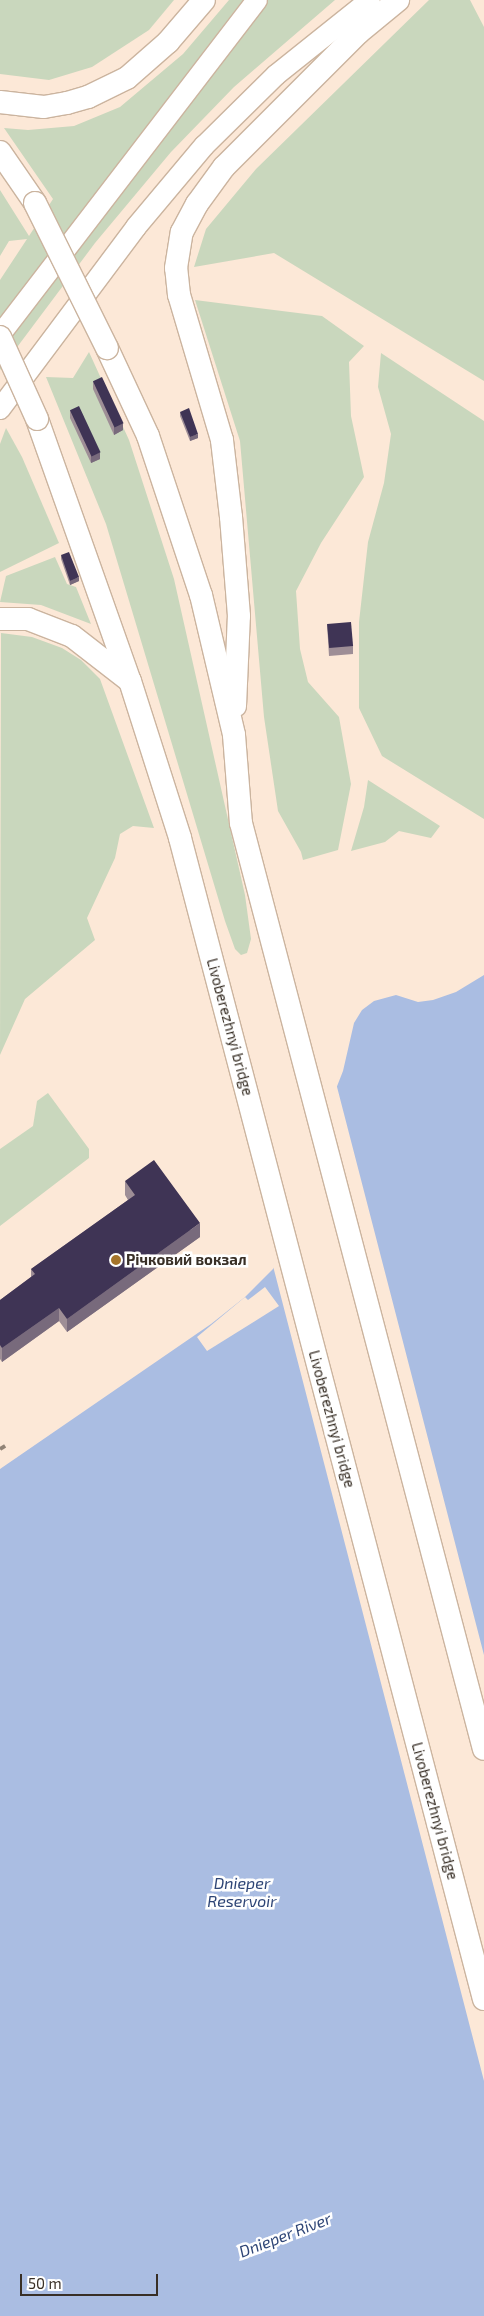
<!DOCTYPE html>
<html>
<head>
<meta charset="utf-8">
<style>
	body { margin:0 }
	#map { position:relative; width:484px; height:2316px; overflow:hidden; background:#fce8d7; font-family:"Exo 2",sans-serif }
	div>[style] { position:absolute }
	.green>* { inset:0; background:#c9d7bd }
	.water>* { inset:0; background:#aabde2 }
	.pier>* { inset:0; background:#fce8d7 }
	.roads { filter:drop-shadow(1px 0 #cbb49f) drop-shadow(-1px 0 #cbb49f) drop-shadow(0 1px #cbb49f) drop-shadow(0 -1px #cbb49f) }
	.tertiary>* { height:20px; margin:-10px; padding:0 10px; transform-origin:10px; border-radius:10px; background:#fff }
	.secondary>* { height:22px; margin:-11px; padding:0 11px; transform-origin:11px; border-radius:11px; background:#fff }
	.rail>* { height:4px; margin-top:-2px; transform-origin:0; background:repeating-linear-gradient(90deg,#918376 0 10px,transparent 0 15px) }
	.bridges { filter:drop-shadow(1px 0 #cbb49f) drop-shadow(-1px 0 #cbb49f) drop-shadow(0 1px #cbb49f) drop-shadow(0 -1px #cbb49f) }
	.secondary-bridge>* { height:22px; margin:-11px; padding:0 11px; transform-origin:11px; border-radius:11px; background:#fff }
	.wall>* { inset:0; background:#9e8e96 }
	.shaded-wall>* { inset:0; background:#786a7c }
	.building>* { inset:0; background:#3f3455; transform-origin:0 0 }
	.dots>* { width:14px; height:14px; translate:-50% -50%; box-sizing:border-box; border:2px solid #fff; border-radius:50% }
	span { translate:-50% -50%; white-space:nowrap; text-align:center; line-height:1.15; -webkit-text-stroke:5px #fff; paint-order:stroke }
	.street-label { font-size:15px; color:#382f26 }
	.poi-label { font-size:15px; color:#382f26; font-weight:700 }
	.left { translate:0 -50%; text-align:left }
	.water-label { font-size:16px; color:#2e4576; font-style:italic }
	.scale { position:absolute; left:20px; top:2274px; width:138px; height:22px; box-sizing:border-box; border:2px solid #382f26; border-top:0; padding-left:6px; font-size:15px; line-height:18px; white-space:nowrap; color:#382f26; -webkit-text-stroke:4px #fff; paint-order:stroke }
</style>
</head>
<body>
<div id="map">
	<div class="green">
		<i style="clip-path:polygon(0 0,174px 0,149px 30px,92px 67px,49px 80px,0 74px)"></i>
		<i style="clip-path:polygon(229px 0,243px 0,0 318px,0 280px,27px 239px,9px 241px,0 256px,0 190px,29px 236px,53px 199px,4px 128px,28px 130px,74px 126px,120px 107px,183px 54px)"></i>
		<i style="clip-path:polygon(265px 0,335px 0,234px 87px,171px 152px,95px 243px,0 370px,0 342px)"></i>
		<i style="clip-path:polygon(429px 0,470px 0,484px 27px,484px 381px,274px 253px,194px 267px,206px 229px,256px 169px)"></i>
		<i style="clip-path:polygon(195px 300px,322px 316px,364px 346px,349px 362px,351px 416px,364px 477px,321px 543px,296px 591px,300px 649px,308px 682px,339px 717px,351px 784px,338px 850px,303px 860px,301px 852px,278px 811px,264px 717px,240px 441px)"></i>
		<i style="clip-path:polygon(89px 352px,129px 440px,174px 579px,245px 895px,251px 939px,247px 953px,241px 955px,235px 949px,225px 921px,106px 524px,46px 377px,73px 378px)"></i>
		<i style="clip-path:polygon(381px 353px,484px 421px,484px 819px,382px 756px,359px 708px,359px 622px,368px 542px,384px 483px,391px 434px,378px 387px)"></i>
		<i style="clip-path:polygon(6px 428px,22px 457px,59px 543px,0 572px,0 444px)"></i>
		<i style="clip-path:polygon(55px 557px,67px 584px,76px 587px,91px 624px,41px 605px,0 602px,6px 576px)"></i>
		<i style="clip-path:polygon(1px 633px,32px 637px,62px 648px,81px 660px,100px 679px,154px 828px,133px 826px,120px 834px,115px 858px,87px 918px,95px 940px,25px 999px,0 1055px)"></i>
		<i style="clip-path:polygon(368px 780px,440px 826px,431px 838px,399px 831px,385px 842px,351px 851px,364px 807px)"></i>
		<i style="clip-path:polygon(48px 1093px,89px 1149px,89px 1158px,0 1226px,0 1149px,33px 1126px,37px 1101px)"></i>
	</div>
	<div class="water">
		<i style="clip-path:polygon(484px 975px,484px 2316px,0 2316px,0 1469px,211px 1324px,245px 1297px,273px 1269px,291px 1238px,323px 1122px,343px 1071px,354px 1023px,362px 1010px,374px 1001px,396px 995px,418px 1002px,433px 1000px,456px 992px)"></i>
	</div>
	<div class="pier">
		<i style="clip-path:polygon(336px 1083px,484px 1655px,484px 2081px,273px 1266px,288px 1237px,321px 1121px)"></i>
		<i style="clip-path:polygon(265px 1287px,279px 1306px,207px 1351px,197px 1337px,245px 1297px,248px 1300px)"></i>
	</div>
	<div class="roads">
		<div class="tertiary">
			<i style="left:0;top:335px;width:422px;rotate:-52.5deg"></i>
			<i style="left:0;top:409px;width:227px;rotate:-53.2deg"></i>
			<i style="left:136px;top:227px;width:106px;rotate:-50deg"></i>
			<i style="left:204px;top:146px;width:101px;rotate:-44.6deg"></i>
			<i style="left:276px;top:75px;width:120px;rotate:-38.6deg"></i>
		</div>
		<div class="secondary">
			<i style="left:0;top:102px;width:44px;rotate:6.5deg"></i>
			<i style="left:44px;top:107px;width:23px;rotate:-10deg"></i>
			<i style="left:67px;top:103px;width:22px;rotate:-16deg"></i>
			<i style="left:88px;top:97px;width:43px;rotate:-26deg"></i>
			<i style="left:127px;top:78px;width:55px;rotate:-41.3deg"></i>
			<i style="left:168px;top:42px;width:55px;rotate:-49.4deg"></i>
			<i style="left:0;top:152px;width:62px;rotate:55.5deg"></i>
			<i style="left:107px;top:348px;width:97px;rotate:65deg"></i>
			<i style="left:148px;top:436px;width:168px;rotate:71.6deg"></i>
			<i style="left:201px;top:595px;width:144px;rotate:76.7deg"></i>
			<i style="left:234px;top:735px;width:88px;rotate:85.5deg"></i>
			<i style="left:241px;top:823px;width:957px;rotate:75.3deg"></i>
			<i style="left:37px;top:419px;width:278px;rotate:70.5deg"></i>
			<i style="left:130px;top:681px;width:165px;rotate:72.3deg"></i>
			<i style="left:180px;top:838px;width:1200px;rotate:75.33deg"></i>
			<i style="left:0;top:619px;width:28px"></i>
			<i style="left:28px;top:619px;width:47px;rotate:21.1deg"></i>
			<i style="left:72px;top:636px;width:73px;rotate:37.8deg"></i>
			<i style="left:235px;top:706px;width:90px;rotate:-87.5deg"></i>
			<i style="left:239px;top:616px;width:99px;rotate:-94.6deg"></i>
			<i style="left:231px;top:517px;width:78px;rotate:-96.7deg"></i>
			<i style="left:222px;top:440px;width:151px;rotate:-106.5deg"></i>
			<i style="left:179px;top:295px;width:27px;rotate:-96deg"></i>
			<i style="left:176px;top:268px;width:36px;rotate:-81deg"></i>
			<i style="left:182px;top:232px;width:32px;rotate:-62deg"></i>
			<i style="left:197px;top:204px;width:46px;rotate:-53.9deg"></i>
			<i style="left:224px;top:167px;width:190px;rotate:-45deg"></i>
			<i style="left:358px;top:33px;width:52px;rotate:-39.5deg"></i>
		</div>
	</div>
	<div class="rail">
		<i style="left:0;top:1449px;width:6px;rotate:-31deg"></i>
	</div>
	<div class="bridges">
		<div class="secondary-bridge">
			<i style="left:35px;top:203px;width:162px;rotate:63.6deg"></i>
			<i style="left:0;top:337px;width:90px;rotate:65.7deg"></i>
		</div>
	</div>
	<div class="wall">
		<i style="clip-path:polygon(93px 381px,123px 430px,114px 435px,93px 389px)"></i>
		<i style="clip-path:polygon(70px 410px,100px 459px,91px 463px,70px 418px)"></i>
		<i style="clip-path:polygon(180px 412px,198px 438px,190px 441px,180px 416px)"></i>
		<i style="clip-path:polygon(61px 555px,79px 581px,70px 585px,61px 559px)"></i>
		<i style="clip-path:polygon(327px 624px,353px 646px,353px 654px,329px 656px)"></i>
		<i style="clip-path:polygon(125px 1181px,200px 1237px,67px 1332px,59px 1321px,2px 1362px,0 1359px,0 1300px,31px 1277px,31px 1269px,128px 1200px,125px 1195px)"></i>
	</div>
	<div class="shaded-wall">
		<i style="clip-path:polygon(123px 423px,123px 430px,114px 435px,114px 427px)"></i>
		<i style="clip-path:polygon(198px 434px,198px 438px,190px 441px,190px 437px)"></i>
		<i style="clip-path:polygon(100px 452px,100px 459px,91px 463px,91px 456px)"></i>
		<i style="clip-path:polygon(79px 577px,79px 581px,70px 585px,70px 581px)"></i>
		<i style="clip-path:polygon(200px 1223px,200px 1237px,67px 1332px,67px 1319px)"></i>
		<i style="clip-path:polygon(59px 1308px,59px 1321px,2px 1362px,2px 1348px)"></i>
	</div>
	<div class="building">
		<i style="left:102px;top:377px;width:51px;height:10px;rotate:65deg"></i>
		<i style="left:79px;top:406px;width:51px;height:10px;rotate:65deg"></i>
		<i style="clip-path:polygon(189px 408px,198px 434px,190px 437px,180px 412px)"></i>
		<i style="clip-path:polygon(69px 552px,79px 577px,70px 581px,61px 555px)"></i>
		<i style="left:351px;top:622px;width:24px;height:24px;rotate:85deg"></i>
		<i style="clip-path:polygon(154px 1160px,200px 1223px,67px 1319px,59px 1308px,2px 1348px,0 1345px,0 1300px,35px 1274px,31px 1269px,135px 1195px,125px 1181px)"></i>
	</div>
	<div class="dots">
		<i style="left:116px;top:1260px;background:#a5742a"></i>
	</div>
	<div class="street-label">
		<span style="left:230px;top:1027px;rotate:75deg">Livoberezhnyi bridge</span>
		<span style="left:332px;top:1419px;rotate:75deg">Livoberezhnyi bridge</span>
		<span style="left:435px;top:1811px;rotate:75deg">Livoberezhnyi bridge</span>
	</div>
	<div class="poi-label">
		<span class="left" style="left:126px;top:1260px">Річковий вокзал</span>
	</div>
	<div class="water-label">
		<span style="left:242px;top:1892px">Dnieper<br>Reservoir</span>
		<span style="left:285px;top:2235px;rotate:-21deg">Dnieper River</span>
	</div>
	<div class="scale">50 m</div>
</div>
</body>
</html>
